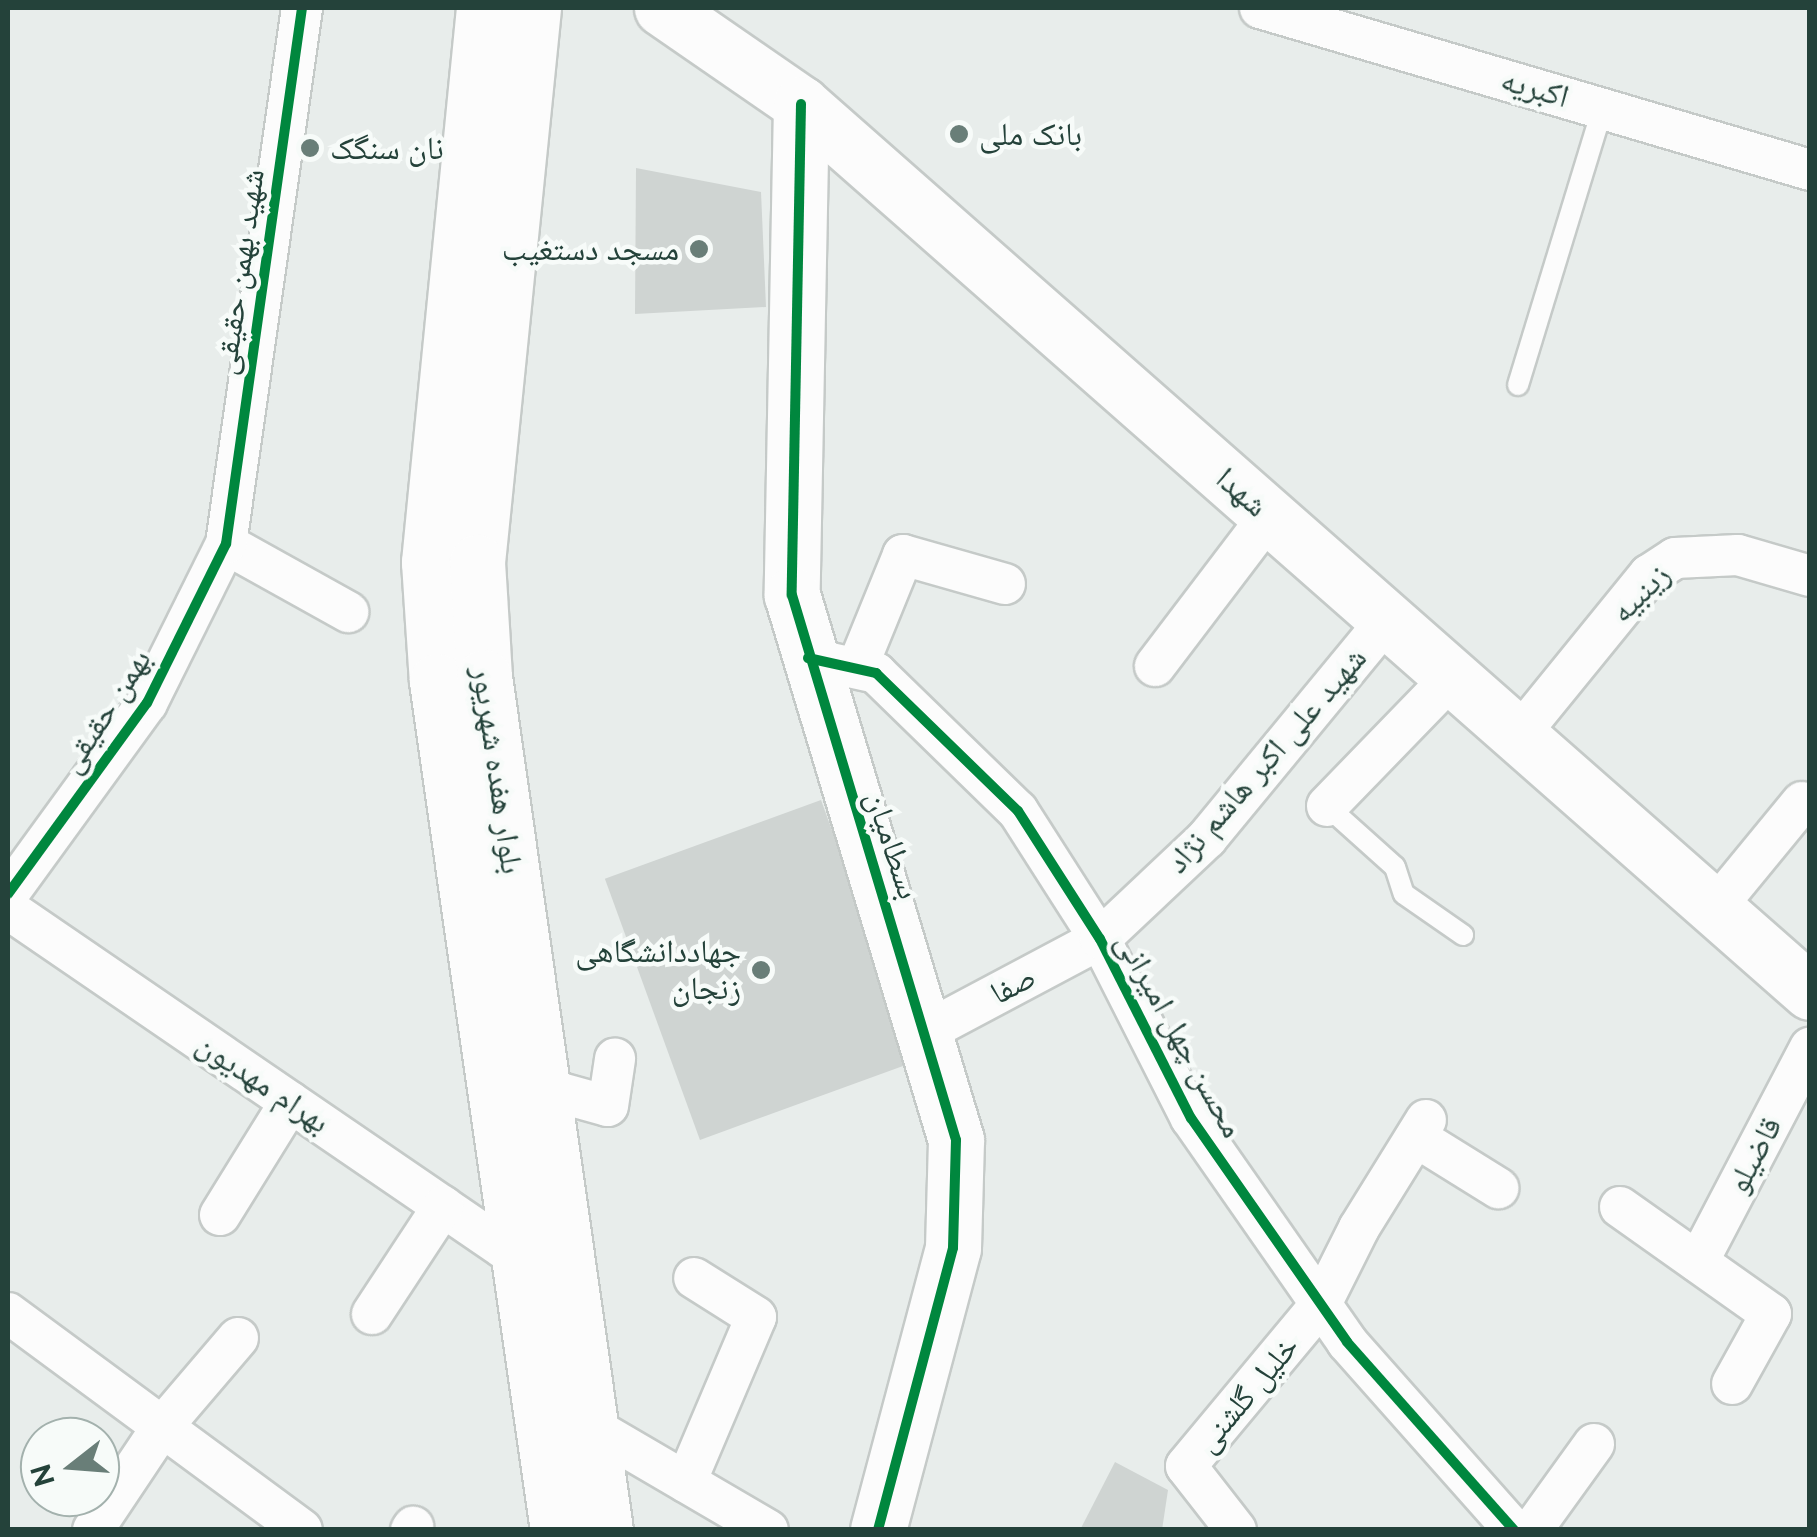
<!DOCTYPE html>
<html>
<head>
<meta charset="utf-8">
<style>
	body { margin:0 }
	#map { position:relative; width:1817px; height:1537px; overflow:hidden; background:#e8edeb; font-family:Raleway,"Noto Naskh Arabic",sans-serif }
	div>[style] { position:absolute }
	.building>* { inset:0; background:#cfd4d2; transform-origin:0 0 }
	.roads { filter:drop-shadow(2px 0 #c5cac8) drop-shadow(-2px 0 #c5cac8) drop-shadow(0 2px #c5cac8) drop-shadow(0 -2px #c5cac8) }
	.lane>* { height:20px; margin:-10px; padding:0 10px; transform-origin:10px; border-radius:10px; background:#fcfcfc }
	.street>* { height:40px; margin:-20px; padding:0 20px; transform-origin:20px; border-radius:20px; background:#fcfcfc }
	.secondary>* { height:55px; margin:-27.5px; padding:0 27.5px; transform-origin:27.5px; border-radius:27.5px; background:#fcfcfc }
	.cycleway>* { height:10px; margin:-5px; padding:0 5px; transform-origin:5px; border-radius:5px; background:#00873e }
	.dots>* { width:28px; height:28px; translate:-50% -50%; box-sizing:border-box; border:5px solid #f7fbf9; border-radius:50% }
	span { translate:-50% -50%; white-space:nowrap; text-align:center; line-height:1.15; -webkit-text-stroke:9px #f7fbf9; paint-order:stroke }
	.street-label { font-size:32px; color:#24423a }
	.poi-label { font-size:32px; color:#24423a }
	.left { translate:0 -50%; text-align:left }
	.right { translate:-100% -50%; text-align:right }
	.frame { position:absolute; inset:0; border:10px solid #24423a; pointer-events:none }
	.north { position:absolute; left:20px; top:1417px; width:100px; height:100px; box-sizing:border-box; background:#f7fbf9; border:2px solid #a3b1ad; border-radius:50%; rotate:253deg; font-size:28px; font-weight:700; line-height:40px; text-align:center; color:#24423a }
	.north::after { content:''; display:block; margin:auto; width:35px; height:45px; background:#697e78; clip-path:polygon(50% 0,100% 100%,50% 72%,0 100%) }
</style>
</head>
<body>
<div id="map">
	<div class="building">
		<i style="clip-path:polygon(636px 168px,761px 192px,766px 307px,635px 314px)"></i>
		<i style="left:821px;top:800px;width:278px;height:230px;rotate:70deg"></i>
		<i style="clip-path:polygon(1115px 1462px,1168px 1490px,1162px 1530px,1080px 1530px)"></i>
	</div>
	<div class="roads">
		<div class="lane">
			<i style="left:1518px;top:385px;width:291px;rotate:-73deg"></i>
			<i style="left:1327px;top:806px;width:91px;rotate:41.9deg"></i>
			<i style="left:1395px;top:867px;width:28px;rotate:72deg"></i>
			<i style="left:1404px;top:894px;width:72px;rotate:34.8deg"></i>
		</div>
		<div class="street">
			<i style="left:1260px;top:8px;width:573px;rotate:16.41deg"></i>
			<i style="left:226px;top:544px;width:140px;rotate:29.1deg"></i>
			<i style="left:808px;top:658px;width:70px;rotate:12.4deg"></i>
			<i style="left:876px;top:673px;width:198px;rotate:44.2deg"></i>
			<i style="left:1018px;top:811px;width:152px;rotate:57.4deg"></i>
			<i style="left:1100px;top:939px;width:201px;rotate:63.1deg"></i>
			<i style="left:1191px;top:1118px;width:273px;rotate:55.1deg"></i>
			<i style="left:1347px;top:1342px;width:251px;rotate:48.4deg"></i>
			<i style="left:1155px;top:666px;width:188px;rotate:-52.8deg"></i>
			<i style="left:857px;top:668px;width:122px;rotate:-67.8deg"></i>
			<i style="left:903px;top:555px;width:106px;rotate:15.9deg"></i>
			<i style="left:1518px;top:736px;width:208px;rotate:-50.9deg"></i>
			<i style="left:1649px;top:575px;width:31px;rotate:-33deg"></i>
			<i style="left:1675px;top:558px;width:63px;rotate:-2.7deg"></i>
			<i style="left:1738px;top:555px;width:75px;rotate:16.3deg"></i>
			<i style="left:1327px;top:806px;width:180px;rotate:-45.9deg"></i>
			<i style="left:8px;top:894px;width:236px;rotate:-54deg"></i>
			<i style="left:147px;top:703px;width:178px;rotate:-63.6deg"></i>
			<i style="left:226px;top:544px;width:541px;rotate:-81.93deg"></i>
			<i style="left:1715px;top:908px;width:137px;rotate:-50.6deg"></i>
			<i style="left:8px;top:909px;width:618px;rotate:34.38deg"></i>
			<i style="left:927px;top:1031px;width:196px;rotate:-28deg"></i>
			<i style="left:1100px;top:939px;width:147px;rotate:-43.3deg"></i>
			<i style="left:1207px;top:838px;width:283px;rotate:-50.5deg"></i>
			<i style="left:543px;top:1088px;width:67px;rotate:15.5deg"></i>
			<i style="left:608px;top:1106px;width:48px;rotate:-81.5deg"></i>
			<i style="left:1416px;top:1137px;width:97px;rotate:31.9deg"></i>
			<i style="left:1620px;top:1207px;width:185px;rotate:35.3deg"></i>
			<i style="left:1771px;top:1314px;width:80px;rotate:119.1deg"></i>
			<i style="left:220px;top:1215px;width:133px;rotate:-58.2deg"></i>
			<i style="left:1698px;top:1262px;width:242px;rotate:-62.4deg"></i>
			<i style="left:8px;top:1313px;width:365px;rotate:36.4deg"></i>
			<i style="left:372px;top:1314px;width:129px;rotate:-56.7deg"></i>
			<i style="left:590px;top:1426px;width:206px;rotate:30.3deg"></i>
			<i style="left:686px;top:1482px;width:179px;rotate:-67deg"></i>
			<i style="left:756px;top:1317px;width:73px;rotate:-147.8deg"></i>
			<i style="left:93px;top:1530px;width:124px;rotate:-56.2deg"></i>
			<i style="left:162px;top:1427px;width:117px;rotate:-49.5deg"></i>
			<i style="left:411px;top:1530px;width:4px;rotate:-56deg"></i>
			<i style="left:1236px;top:1530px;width:81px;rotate:-128deg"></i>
			<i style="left:1186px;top:1466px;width:211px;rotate:-50.2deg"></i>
			<i style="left:1321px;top:1304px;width:85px;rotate:-63.4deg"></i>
			<i style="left:1359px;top:1228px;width:127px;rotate:-58.2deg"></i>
			<i style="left:1532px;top:1530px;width:106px;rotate:-54.2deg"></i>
		</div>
		<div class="secondary">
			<i style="left:484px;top:8px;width:557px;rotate:95.67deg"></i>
			<i style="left:429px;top:562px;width:119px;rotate:86.2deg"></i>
			<i style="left:437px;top:681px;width:858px;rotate:81.89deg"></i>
			<i style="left:533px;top:8px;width:557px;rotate:95.77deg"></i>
			<i style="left:477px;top:562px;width:115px;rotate:86.5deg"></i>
			<i style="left:484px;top:677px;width:862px;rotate:81.93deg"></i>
			<i style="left:662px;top:8px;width:169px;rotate:34.6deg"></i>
			<i style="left:801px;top:104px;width:1344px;rotate:41.35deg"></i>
			<i style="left:801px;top:104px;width:491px;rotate:91.1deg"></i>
			<i style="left:792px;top:595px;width:569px;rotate:73.25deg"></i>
			<i style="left:956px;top:1140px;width:108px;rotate:91.6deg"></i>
			<i style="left:953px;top:1248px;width:292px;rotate:104.9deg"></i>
		</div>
	</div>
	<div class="cycleway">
		<i style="left:801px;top:104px;width:491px;rotate:91.1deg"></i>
		<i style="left:792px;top:595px;width:569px;rotate:73.25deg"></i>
		<i style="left:956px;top:1140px;width:108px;rotate:91.6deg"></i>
		<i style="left:953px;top:1248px;width:292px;rotate:104.9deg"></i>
		<i style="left:808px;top:658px;width:70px;rotate:12.4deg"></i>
		<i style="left:876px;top:673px;width:198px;rotate:44.2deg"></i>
		<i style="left:1018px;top:811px;width:152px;rotate:57.4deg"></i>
		<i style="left:1100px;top:939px;width:201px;rotate:63.1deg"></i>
		<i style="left:1191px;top:1118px;width:273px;rotate:55.1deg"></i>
		<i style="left:1347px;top:1342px;width:251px;rotate:48.4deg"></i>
		<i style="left:8px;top:894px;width:236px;rotate:-54deg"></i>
		<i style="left:147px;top:703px;width:178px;rotate:-63.6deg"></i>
		<i style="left:226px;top:544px;width:541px;rotate:-81.93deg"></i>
	</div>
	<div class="dots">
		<i style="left:959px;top:134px;background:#697e78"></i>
		<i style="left:310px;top:148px;background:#697e78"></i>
		<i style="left:699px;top:249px;background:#697e78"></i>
		<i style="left:761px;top:970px;background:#697e78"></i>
	</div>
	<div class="street-label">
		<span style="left:1535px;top:88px;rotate:16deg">اکبریه</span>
		<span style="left:239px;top:272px;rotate:-82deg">شهید بهمن حقیقی</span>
		<span style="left:1242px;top:492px;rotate:41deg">شهدا</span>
		<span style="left:1640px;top:593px;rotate:-45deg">زینبیه</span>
		<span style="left:105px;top:711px;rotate:-57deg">بهمن حقیقی</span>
		<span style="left:1266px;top:760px;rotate:-49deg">شهید علی اکبر هاشم نژاد</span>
		<span style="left:498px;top:770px;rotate:82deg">بلوار هفده شهریور</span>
		<span style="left:893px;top:845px;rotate:72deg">بسطامیان</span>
		<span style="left:1013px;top:985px;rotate:-28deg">صفا</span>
		<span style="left:1180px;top:1035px;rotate:61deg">محسن چهل امیرانی</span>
		<span style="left:263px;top:1083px;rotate:34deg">بهرام مهدیون</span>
		<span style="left:1754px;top:1155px;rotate:-62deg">قاضیلو</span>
		<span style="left:1247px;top:1394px;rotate:-50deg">خلیل گلشنی</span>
	</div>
	<div class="poi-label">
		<span class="left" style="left:979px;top:134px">بانک ملی</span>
		<span class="left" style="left:330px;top:148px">نان سنگک</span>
		<span class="right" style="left:679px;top:249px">مسجد دستغیب</span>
		<span class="right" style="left:741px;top:970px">جهاددانشگاهی<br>زنجان</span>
	</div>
	<div class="frame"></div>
	<div class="north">N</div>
</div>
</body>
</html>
